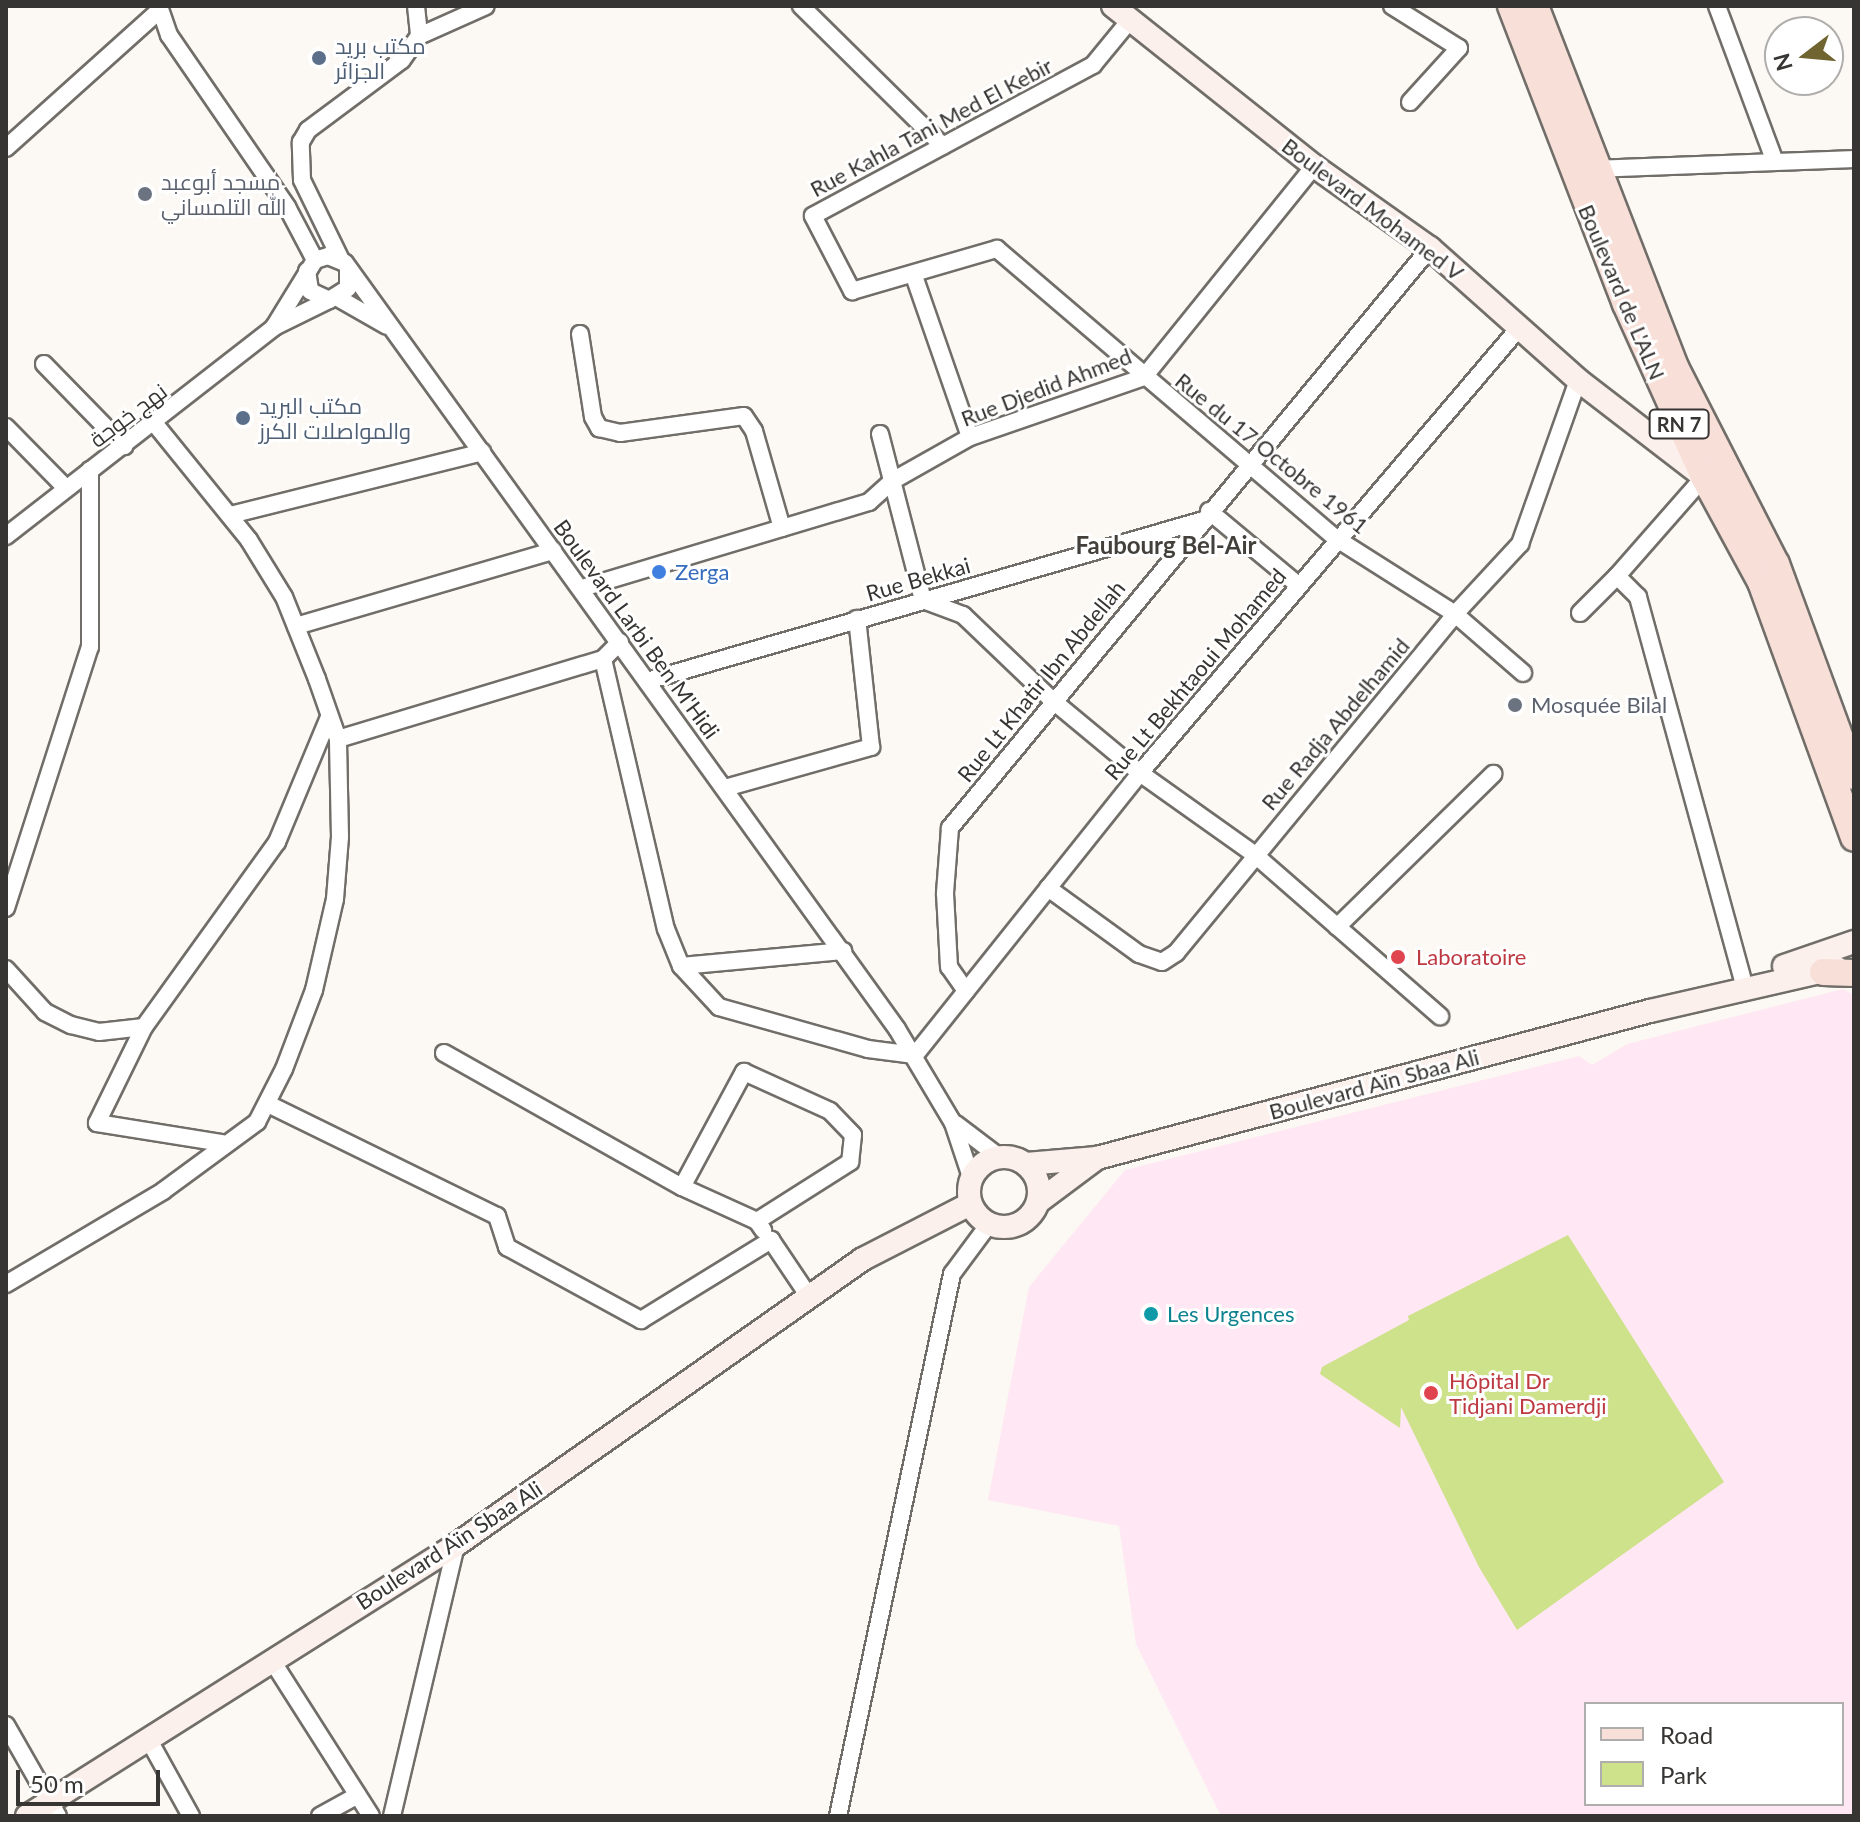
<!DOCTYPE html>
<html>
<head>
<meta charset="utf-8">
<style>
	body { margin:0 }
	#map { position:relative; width:1860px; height:1822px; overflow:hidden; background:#fcf8f3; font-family:Lato,Cairo,sans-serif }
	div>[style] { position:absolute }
	.medical>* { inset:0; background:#ffe7f3 }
	.green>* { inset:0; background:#cee18b }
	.roads { filter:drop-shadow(2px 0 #716e69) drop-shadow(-2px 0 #716e69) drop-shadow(0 2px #716e69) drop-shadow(0 -2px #716e69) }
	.street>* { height:16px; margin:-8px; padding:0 8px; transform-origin:8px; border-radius:8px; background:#fff }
	.secondary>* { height:22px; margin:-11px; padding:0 11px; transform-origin:11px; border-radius:11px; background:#fcf0ec }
	.secondary>.ring { margin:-11px; padding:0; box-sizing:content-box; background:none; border:22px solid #fcf0ec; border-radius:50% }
	.primary>* { height:26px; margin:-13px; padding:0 13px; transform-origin:13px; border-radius:13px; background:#f8e0d9 }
	.dots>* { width:22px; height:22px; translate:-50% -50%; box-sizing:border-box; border:4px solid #fff; border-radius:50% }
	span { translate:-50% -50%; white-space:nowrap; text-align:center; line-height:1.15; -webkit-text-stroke:6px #fff; paint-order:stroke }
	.shield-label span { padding:2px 6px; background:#fff; border:2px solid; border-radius:6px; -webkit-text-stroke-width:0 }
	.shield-label { font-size:20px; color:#373533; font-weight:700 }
	.service-label { font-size:22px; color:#4e5e75 }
	.left { translate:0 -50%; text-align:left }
	.street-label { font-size:22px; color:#373533 }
	.worship-label { font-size:22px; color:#5b616d }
	.shop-label { font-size:22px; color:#366cbe }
	.health-label { font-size:22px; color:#be3a42 }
	.culture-label { font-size:22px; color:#0d838f }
	.neighbourhood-label { font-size:24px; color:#43403c; font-weight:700 }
	.frame { position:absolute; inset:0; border:8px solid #373533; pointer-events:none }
	.legend { position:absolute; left:1584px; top:1702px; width:260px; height:104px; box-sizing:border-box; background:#fff; border:2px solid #afaead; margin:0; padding:10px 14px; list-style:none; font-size:24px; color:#373533 }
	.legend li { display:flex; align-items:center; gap:16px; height:40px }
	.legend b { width:40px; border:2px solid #afaead }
	.north { position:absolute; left:1764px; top:16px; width:80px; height:80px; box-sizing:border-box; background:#fff; border:2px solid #afaead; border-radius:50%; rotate:254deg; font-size:22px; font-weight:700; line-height:32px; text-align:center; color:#373533 }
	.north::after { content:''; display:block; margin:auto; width:28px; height:36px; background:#706531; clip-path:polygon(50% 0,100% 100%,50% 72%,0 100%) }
	.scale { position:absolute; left:16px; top:1770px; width:144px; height:36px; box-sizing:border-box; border:4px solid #373533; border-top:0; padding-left:10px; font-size:24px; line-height:28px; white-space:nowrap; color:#373533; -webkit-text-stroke:6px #fff; paint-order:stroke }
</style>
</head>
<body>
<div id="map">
	<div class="medical">
		<i style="clip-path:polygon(evenodd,1843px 989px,1854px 995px,1854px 1816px,1221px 1816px,1136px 1644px,1119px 1526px,988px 1500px,1029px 1287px,1125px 1170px,1579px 1056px,1592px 1065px,1627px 1044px,1843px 989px,1586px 1704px,1842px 1704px,1842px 1804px,1586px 1804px,1586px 1704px)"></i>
	</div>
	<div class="green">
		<i style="clip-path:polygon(1568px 1235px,1724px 1482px,1517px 1630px,1479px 1567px,1401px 1407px,1400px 1428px,1320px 1374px,1322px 1367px,1409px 1320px,1408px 1316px)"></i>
	</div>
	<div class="roads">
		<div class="street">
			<i style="left:159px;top:6px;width:31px;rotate:71deg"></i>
			<i style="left:169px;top:35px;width:209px;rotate:55.5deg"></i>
			<i style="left:287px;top:207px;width:60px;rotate:62.2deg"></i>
			<i style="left:416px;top:6px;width:30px;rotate:84deg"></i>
			<i style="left:801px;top:6px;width:199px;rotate:44.6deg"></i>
			<i style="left:1392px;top:6px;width:79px;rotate:32.1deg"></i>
			<i style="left:1459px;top:48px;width:73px;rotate:132.2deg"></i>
			<i style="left:1717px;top:6px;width:166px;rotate:69.6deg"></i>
			<i style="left:1130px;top:20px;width:58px;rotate:129.4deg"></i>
			<i style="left:1093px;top:65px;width:318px;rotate:151.7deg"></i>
			<i style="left:813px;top:216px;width:85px;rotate:62.5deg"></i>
			<i style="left:852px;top:291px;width:151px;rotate:-16.2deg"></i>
			<i style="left:997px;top:249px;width:447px;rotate:40.5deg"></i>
			<i style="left:1337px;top:539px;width:140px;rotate:32.4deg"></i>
			<i style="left:1455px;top:614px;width:90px;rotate:40.9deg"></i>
			<i style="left:6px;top:148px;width:207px;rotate:-41.9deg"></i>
			<i style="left:1594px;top:169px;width:260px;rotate:-2.2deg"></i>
			<i style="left:341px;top:260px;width:89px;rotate:-116deg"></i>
			<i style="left:302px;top:180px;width:38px;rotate:-92deg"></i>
			<i style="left:301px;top:142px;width:14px;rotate:-60deg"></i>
			<i style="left:308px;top:130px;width:117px;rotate:-36.7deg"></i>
			<i style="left:402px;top:60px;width:29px;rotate:-55deg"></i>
			<i style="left:419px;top:36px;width:73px;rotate:-24.1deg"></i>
			<i style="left:307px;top:271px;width:20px;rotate:81deg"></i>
			<i style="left:310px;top:291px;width:21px;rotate:25deg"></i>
			<i style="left:329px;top:300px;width:22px;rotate:-32deg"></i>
			<i style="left:348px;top:288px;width:19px;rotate:-90deg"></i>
			<i style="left:914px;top:276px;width:170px;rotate:70.8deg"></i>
			<i style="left:338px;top:298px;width:56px;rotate:29.7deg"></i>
			<i style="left:274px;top:327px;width:79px;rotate:-58.5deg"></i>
			<i style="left:315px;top:260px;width:14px;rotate:-17deg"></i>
			<i style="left:328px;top:256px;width:18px;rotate:22deg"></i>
			<i style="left:345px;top:263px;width:944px;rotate:54.22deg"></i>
			<i style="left:897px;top:1029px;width:109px;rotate:59.2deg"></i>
			<i style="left:953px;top:1123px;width:57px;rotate:71.6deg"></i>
			<i style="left:580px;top:334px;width:84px;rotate:81.1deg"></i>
			<i style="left:593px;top:417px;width:13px;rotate:61deg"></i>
			<i style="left:599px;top:428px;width:22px;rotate:13deg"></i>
			<i style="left:620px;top:433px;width:125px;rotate:-7.8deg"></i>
			<i style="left:744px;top:416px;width:18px;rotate:56deg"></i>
			<i style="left:754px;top:431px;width:101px;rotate:73.9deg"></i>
			<i style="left:44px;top:364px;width:115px;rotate:45.7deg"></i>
			<i style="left:6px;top:427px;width:86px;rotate:45.5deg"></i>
			<i style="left:880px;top:434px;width:171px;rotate:75.5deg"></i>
			<i style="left:923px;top:600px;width:43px;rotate:20.6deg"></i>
			<i style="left:963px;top:615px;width:123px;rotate:43.7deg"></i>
			<i style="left:1052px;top:700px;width:114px;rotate:39.7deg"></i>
			<i style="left:1140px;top:773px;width:140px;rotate:35.4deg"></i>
			<i style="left:1254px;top:854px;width:247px;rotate:41.1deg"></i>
			<i style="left:1209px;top:511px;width:116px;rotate:39.7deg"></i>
			<i style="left:230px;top:515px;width:260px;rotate:-14deg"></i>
			<i style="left:6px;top:536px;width:340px;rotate:-37.9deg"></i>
			<i style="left:274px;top:327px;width:61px;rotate:-26.1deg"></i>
			<i style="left:1617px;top:576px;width:132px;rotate:-48.7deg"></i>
			<i style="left:582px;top:588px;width:300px;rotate:-16.7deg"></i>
			<i style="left:869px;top:502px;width:31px;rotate:-42deg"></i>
			<i style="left:892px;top:481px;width:90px;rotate:-29.4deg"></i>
			<i style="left:970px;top:437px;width:184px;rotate:-19deg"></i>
			<i style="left:1144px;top:377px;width:271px;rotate:-51.1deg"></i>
			<i style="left:1580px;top:613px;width:52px;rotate:-45deg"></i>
			<i style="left:1617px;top:576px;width:30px;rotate:45deg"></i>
			<i style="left:1638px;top:597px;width:395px;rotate:74.7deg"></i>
			<i style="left:296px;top:626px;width:268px;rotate:-16.3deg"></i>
			<i style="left:620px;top:642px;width:24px;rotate:135deg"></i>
			<i style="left:603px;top:659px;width:277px;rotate:76.9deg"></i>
			<i style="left:666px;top:929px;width:40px;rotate:68deg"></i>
			<i style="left:681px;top:966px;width:163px;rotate:-5.3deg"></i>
			<i style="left:647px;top:681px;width:576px;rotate:-16.14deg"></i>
			<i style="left:338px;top:739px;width:277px;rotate:-16.8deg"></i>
			<i style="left:725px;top:788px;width:152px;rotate:-15.7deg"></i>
			<i style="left:871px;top:747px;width:129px;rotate:-96.2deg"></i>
			<i style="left:1048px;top:888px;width:112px;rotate:36deg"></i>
			<i style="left:1139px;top:954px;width:24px;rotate:19deg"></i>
			<i style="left:1162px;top:962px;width:17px;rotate:-33deg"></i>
			<i style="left:1176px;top:953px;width:439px;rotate:-50.5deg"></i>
			<i style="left:1455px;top:614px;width:96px;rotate:-47.1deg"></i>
			<i style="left:1520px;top:544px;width:174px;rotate:-70.5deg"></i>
			<i style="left:6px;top:908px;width:274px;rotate:-72.2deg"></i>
			<i style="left:90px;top:647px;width:177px;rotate:-90deg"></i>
			<i style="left:1337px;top:927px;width:219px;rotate:-44.4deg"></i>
			<i style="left:681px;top:966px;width:56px;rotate:47.2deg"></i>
			<i style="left:719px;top:1007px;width:155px;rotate:15.7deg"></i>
			<i style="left:868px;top:1049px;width:47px;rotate:7.3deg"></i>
			<i style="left:6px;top:969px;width:58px;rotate:47.8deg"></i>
			<i style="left:45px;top:1012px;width:29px;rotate:27deg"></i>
			<i style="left:71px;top:1025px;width:29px;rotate:14deg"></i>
			<i style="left:99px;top:1032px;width:45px;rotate:-6.3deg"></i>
			<i style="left:144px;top:1027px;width:228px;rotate:-54.3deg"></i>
			<i style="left:277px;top:842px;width:135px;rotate:-67.4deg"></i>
			<i style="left:966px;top:991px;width:29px;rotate:-125deg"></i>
			<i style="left:949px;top:967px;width:74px;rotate:-93.1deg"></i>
			<i style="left:945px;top:893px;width:65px;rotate:-85.6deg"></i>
			<i style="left:950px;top:828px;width:753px;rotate:-50.39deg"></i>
			<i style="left:144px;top:1027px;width:107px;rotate:116.1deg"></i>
			<i style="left:97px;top:1123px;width:127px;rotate:9.1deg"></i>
			<i style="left:444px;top:1053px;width:273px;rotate:29.4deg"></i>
			<i style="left:682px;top:1187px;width:82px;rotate:24.4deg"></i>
			<i style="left:757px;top:1221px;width:11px;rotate:56deg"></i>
			<i style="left:915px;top:1055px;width:361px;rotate:-51.4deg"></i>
			<i style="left:1140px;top:773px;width:585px;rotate:-49.58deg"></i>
			<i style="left:268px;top:1104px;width:255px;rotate:26.1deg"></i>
			<i style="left:497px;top:1216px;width:33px;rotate:72deg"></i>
			<i style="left:507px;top:1247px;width:153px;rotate:28.6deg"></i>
			<i style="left:641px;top:1320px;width:153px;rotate:-31.6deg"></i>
			<i style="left:771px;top:1240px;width:66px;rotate:56.1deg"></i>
			<i style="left:956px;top:1124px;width:53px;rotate:37.3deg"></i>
			<i style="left:682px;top:1187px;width:131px;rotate:-61.7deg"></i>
			<i style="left:744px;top:1072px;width:94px;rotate:24.4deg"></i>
			<i style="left:830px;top:1111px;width:33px;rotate:46deg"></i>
			<i style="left:853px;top:1135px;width:27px;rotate:96deg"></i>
			<i style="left:850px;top:1162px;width:110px;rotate:147.6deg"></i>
			<i style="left:6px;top:1284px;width:182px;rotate:-30.6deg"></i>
			<i style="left:163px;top:1191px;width:117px;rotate:-36.3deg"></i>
			<i style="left:257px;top:1122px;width:59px;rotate:-63deg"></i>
			<i style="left:284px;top:1069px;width:85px;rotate:-69.2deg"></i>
			<i style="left:314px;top:990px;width:93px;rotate:-77deg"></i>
			<i style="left:335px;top:899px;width:62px;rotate:-85.4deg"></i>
			<i style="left:340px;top:837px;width:98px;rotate:-91.2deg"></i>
			<i style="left:338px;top:739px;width:64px;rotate:-109.3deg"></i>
			<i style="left:317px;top:679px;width:88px;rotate:-111.9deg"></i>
			<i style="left:284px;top:597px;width:67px;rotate:-121.6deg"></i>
			<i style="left:249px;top:540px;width:149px;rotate:-129deg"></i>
			<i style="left:271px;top:1659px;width:186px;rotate:57.5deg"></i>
			<i style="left:6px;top:1725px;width:105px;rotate:60.3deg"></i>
			<i style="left:150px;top:1742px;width:85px;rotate:61deg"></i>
			<i style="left:320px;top:1816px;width:43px;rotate:-28.9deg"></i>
			<i style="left:392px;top:1816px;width:278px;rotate:-76.7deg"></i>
			<i style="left:838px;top:1816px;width:554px;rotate:-78.12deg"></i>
			<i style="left:952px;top:1274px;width:62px;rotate:-53.5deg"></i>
		</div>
		<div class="secondary">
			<i style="left:1113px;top:6px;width:257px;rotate:38.5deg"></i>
			<i style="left:1314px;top:166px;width:142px;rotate:35.3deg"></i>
			<i style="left:1430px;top:248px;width:198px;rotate:41.7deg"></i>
			<i style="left:1578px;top:380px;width:159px;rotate:37.6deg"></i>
			<i style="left:1784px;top:966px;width:74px;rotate:-18.9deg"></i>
			<i class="ring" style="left:969px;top:1157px;width:48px;height:48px"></i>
			<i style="left:1026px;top:1164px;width:71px;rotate:-4.8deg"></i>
			<i style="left:1097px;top:1158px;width:572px;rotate:-14.89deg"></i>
			<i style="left:1650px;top:1011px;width:192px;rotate:-12.9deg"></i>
			<i style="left:1038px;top:1202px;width:74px;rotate:-36.7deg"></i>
			<i style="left:27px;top:1816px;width:507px;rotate:-32.28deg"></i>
			<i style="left:456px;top:1545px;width:497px;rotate:-35.1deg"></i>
			<i style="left:863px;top:1259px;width:120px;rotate:-27.2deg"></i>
		</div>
		<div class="primary">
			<i style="left:1511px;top:6px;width:319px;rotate:68.9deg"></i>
			<i style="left:1626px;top:304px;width:190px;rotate:65.7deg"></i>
			<i style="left:1704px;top:477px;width:119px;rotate:61.5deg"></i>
			<i style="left:1761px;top:582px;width:272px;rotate:70deg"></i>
			<i style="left:1535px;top:6px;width:389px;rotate:68.8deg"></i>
			<i style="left:1676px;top:369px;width:219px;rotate:62.9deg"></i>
			<i style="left:1776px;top:564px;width:226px;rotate:69.8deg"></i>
			<i style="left:1823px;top:972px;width:31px;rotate:2deg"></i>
		</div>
	</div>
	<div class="dots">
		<i style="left:319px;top:58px;background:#5c6f8a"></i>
		<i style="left:145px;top:194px;background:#6b7280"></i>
		<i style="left:243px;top:418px;background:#5c6f8a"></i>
		<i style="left:659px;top:572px;background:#3f7fe0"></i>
		<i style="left:1515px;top:705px;background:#6b7280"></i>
		<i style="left:1398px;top:957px;background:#e0444e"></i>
		<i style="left:1151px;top:1314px;background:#0f9aa8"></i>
		<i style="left:1431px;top:1393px;background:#e0444e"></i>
	</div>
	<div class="shield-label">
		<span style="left:1679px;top:424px">RN 7</span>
	</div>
	<div class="service-label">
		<span class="left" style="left:335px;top:58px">مكتب بريد<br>الجزائر</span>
		<span class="left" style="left:259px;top:418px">مكتب البريد<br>والمواصلات الكرز</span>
	</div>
	<div class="street-label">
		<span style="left:931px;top:127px;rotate:-28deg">Rue Kahla Tani Med El Kebir</span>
		<span style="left:1373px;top:209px;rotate:37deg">Boulevard Mohamed V</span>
		<span style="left:1622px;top:292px;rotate:67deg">Boulevard de L'ALN</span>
		<span style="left:1046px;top:387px;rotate:-21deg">Rue Djedid Ahmed</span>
		<span style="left:128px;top:415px;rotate:-37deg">نهج خوجة</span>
		<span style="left:1272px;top:453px;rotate:39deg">Rue du 17 Octobre 1961</span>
		<span style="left:918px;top:579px;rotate:-16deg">Rue Bekkai</span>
		<span style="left:637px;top:629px;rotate:54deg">Boulevard Larbi Ben M'Hidi</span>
		<span style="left:1195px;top:674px;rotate:-50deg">Rue Lt Bekhtaoui Mohamed</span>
		<span style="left:1041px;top:681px;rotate:-51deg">Rue Lt Khatir Ibn Abdellah</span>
		<span style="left:1335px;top:724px;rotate:-50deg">Rue Radja Abdelhamid</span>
		<span style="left:1374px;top:1084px;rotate:-15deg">Boulevard Aïn Sbaa Ali</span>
		<span style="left:449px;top:1545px;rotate:-33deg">Boulevard Aïn Sbaa Ali</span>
	</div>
	<div class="worship-label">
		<span class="left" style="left:161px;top:194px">مسجد أبوعبد<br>الله التلمساني</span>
		<span class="left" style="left:1531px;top:705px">Mosquée Bilal</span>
	</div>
	<div class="shop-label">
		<span class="left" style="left:675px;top:572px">Zerga</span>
	</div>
	<div class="health-label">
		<span class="left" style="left:1416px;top:957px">Laboratoire</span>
		<span class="left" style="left:1449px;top:1393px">Hôpital Dr<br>Tidjani Damerdji</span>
	</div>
	<div class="culture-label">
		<span class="left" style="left:1167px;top:1314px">Les Urgences</span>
	</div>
	<div class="neighbourhood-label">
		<span style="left:1166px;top:545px">Faubourg Bel-Air</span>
	</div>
	<div class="frame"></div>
	<ul class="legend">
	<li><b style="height:10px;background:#f8e0d9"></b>Road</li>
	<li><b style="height:22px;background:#cee18b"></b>Park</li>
	</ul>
	<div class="north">N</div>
	<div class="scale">50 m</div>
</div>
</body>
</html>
